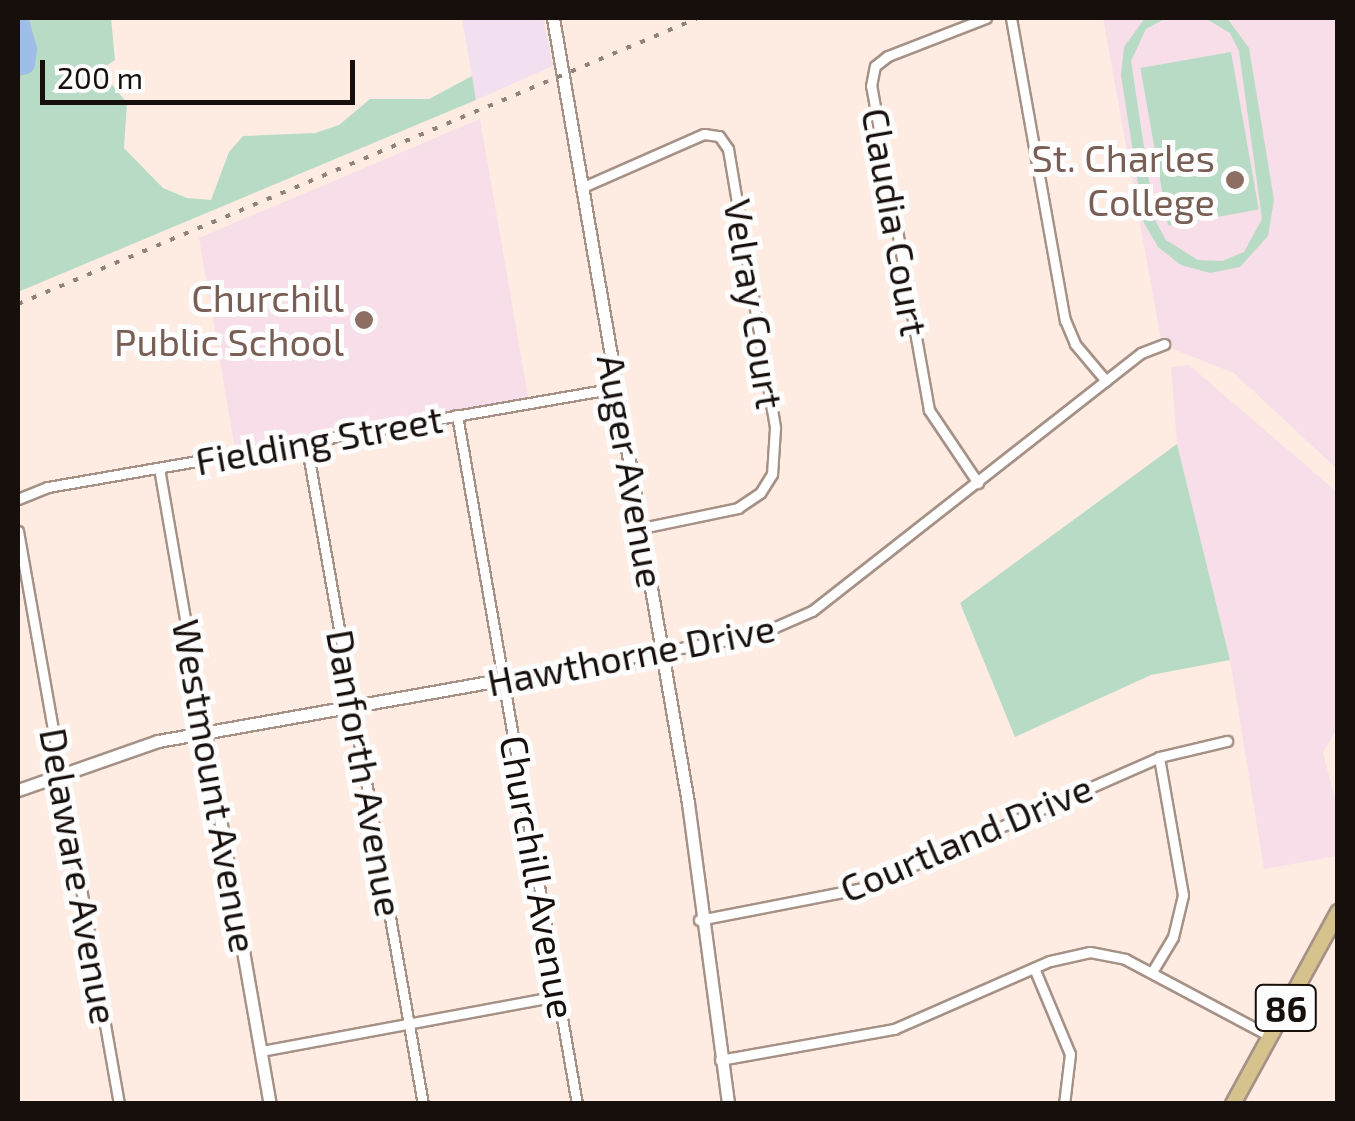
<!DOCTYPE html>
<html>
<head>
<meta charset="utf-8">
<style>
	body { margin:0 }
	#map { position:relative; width:1355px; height:1121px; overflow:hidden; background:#feece2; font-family:"Exo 2",sans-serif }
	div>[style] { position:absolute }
	.industrial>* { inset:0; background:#f2dff0 }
	.education>* { inset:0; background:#f7dee8 }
	.green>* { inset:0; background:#b8dbc5; transform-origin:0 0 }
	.river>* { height:20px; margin:-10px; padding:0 10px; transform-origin:10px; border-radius:10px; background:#9fbee7 }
	.roads { filter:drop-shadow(2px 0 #a59186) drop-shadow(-2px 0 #a59186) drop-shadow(0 2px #a59186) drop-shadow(0 -2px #a59186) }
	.minor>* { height:9px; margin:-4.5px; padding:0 4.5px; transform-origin:4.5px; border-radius:4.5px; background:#fff }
	.tertiary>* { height:11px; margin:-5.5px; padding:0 5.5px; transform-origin:5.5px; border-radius:5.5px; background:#fff }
	.primary>* { height:14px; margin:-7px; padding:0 7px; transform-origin:7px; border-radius:7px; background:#d6c28c }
	.rail>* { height:4px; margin-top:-2px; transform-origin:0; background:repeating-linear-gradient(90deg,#8f827b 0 5px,transparent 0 15px) }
	.dots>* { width:28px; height:28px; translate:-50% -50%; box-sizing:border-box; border:5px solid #fdfdfd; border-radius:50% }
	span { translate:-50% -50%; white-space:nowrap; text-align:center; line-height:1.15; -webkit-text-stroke:10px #fdfdfd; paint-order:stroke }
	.shield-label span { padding:2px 8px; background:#fdfdfd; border:2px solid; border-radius:8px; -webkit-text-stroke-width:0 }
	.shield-label { font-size:35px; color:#170f0b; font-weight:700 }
	.education-label { font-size:38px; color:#785e54 }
	.right { translate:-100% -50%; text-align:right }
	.street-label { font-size:38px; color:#170f0b }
	.frame { position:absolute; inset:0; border:20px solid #170f0b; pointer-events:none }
	.scale { position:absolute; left:40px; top:60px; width:315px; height:45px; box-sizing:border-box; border:5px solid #170f0b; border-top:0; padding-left:12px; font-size:30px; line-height:35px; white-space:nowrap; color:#170f0b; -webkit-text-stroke:8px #fdfdfd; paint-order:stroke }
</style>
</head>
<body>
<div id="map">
	<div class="industrial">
		<i style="clip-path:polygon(462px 18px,543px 18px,553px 66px,476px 100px)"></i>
	</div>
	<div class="education">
		<i style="clip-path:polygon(1103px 18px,1337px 18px,1337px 469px,1234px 373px,1162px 345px)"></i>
		<i style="clip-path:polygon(480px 119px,529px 402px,236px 455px,199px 238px)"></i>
		<i style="clip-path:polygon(1189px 365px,1337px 492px,1337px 728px,1323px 753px,1337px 806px,1337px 856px,1264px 869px,1230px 660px,1177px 444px,1171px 367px)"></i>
	</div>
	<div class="green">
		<i style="clip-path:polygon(18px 18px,111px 18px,115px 60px,100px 70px,127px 103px,124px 148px,163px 188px,187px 198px,211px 200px,229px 152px,243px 136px,315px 133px,339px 125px,370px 99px,429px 99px,472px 76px,476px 100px,18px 292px)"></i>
		<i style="clip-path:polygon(1145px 18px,1166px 18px,1146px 29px,1131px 61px,1155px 220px,1166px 240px,1198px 260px,1222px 261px,1244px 252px,1262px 219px,1239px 51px,1230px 33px,1205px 18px,1227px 18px,1249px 48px,1274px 200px,1268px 236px,1240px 267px,1210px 273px,1181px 265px,1158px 247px,1144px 223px,1121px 75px,1124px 47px)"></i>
		<i style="left:1231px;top:52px;width:160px;height:92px;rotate:80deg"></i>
		<i style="clip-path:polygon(1177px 444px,1230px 660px,1151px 675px,1015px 737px,960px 603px)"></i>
	</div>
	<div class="river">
		<i style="left:18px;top:66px;width:7px;rotate:-16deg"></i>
		<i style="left:25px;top:64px;width:15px;rotate:-82deg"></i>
		<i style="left:27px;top:49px;width:32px;rotate:-106deg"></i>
	</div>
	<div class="roads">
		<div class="minor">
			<i style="left:1011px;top:18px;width:307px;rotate:79.9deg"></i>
			<i style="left:1065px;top:320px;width:26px;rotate:67deg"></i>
			<i style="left:1075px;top:344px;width:48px;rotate:50deg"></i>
			<i style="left:583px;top:187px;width:132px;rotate:-23.7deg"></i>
			<i style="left:704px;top:134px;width:15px;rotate:8deg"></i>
			<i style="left:719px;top:136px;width:16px;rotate:55deg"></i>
			<i style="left:728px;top:149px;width:283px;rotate:80.4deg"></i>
			<i style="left:775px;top:428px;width:46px;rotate:93.7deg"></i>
			<i style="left:772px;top:474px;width:22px;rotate:122deg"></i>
			<i style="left:760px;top:493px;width:27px;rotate:146deg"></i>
			<i style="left:738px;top:508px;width:98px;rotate:168.2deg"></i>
			<i style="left:457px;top:415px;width:699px;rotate:80.12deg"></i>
			<i style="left:306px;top:442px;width:672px;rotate:79.98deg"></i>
			<i style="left:159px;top:468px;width:269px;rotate:80.2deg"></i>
			<i style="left:978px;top:483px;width:88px;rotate:-123.9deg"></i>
			<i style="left:929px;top:410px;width:329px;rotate:-100.1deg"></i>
			<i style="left:871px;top:86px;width:20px;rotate:-79deg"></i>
			<i style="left:875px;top:66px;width:16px;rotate:-38deg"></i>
			<i style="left:888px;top:56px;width:105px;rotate:-21.2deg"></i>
			<i style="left:18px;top:499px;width:32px;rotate:-22deg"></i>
			<i style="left:48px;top:487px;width:577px;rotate:-9.89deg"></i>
			<i style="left:18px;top:531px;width:582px;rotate:80deg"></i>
			<i style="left:663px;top:651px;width:95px;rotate:-9.7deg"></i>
			<i style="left:757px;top:635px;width:60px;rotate:-23.6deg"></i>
			<i style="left:812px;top:611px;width:418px;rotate:-38.1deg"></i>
			<i style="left:1141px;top:353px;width:25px;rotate:-21deg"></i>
			<i style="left:699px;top:920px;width:163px;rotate:-11deg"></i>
			<i style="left:859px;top:889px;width:328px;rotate:-23.7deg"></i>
			<i style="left:1159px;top:757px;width:70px;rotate:-13.2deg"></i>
			<i style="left:1034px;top:968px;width:93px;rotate:67.3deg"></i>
			<i style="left:1070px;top:1054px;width:50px;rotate:96.8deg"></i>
			<i style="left:1152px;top:972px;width:41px;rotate:-59deg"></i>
			<i style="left:1173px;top:937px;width:43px;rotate:-76.6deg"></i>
			<i style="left:1183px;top:895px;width:140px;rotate:-99.9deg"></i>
			<i style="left:261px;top:1051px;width:302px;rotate:-10.5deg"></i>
			<i style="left:720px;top:1060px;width:177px;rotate:-10.1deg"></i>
			<i style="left:894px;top:1029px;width:170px;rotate:-23.6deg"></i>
			<i style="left:1050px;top:961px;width:41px;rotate:-12.7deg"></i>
			<i style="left:1090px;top:952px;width:36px;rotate:11deg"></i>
			<i style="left:1125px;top:959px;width:164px;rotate:28deg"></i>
		</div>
		<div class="tertiary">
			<i style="left:553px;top:18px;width:797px;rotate:80.24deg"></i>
			<i style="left:688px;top:803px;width:304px;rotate:82.4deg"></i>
			<i style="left:205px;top:733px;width:377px;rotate:80.1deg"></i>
			<i style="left:18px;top:790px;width:148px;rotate:-19.3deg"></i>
			<i style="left:158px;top:741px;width:513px;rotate:-10.11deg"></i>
		</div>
		<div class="primary">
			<i style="left:1233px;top:1104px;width:219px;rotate:-61.3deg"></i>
		</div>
	</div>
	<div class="rail">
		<i style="left:18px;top:304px;width:738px;rotate:-22.81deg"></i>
	</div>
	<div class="dots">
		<i style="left:1235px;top:180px;background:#8d6e63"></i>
		<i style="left:364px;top:320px;background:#8d6e63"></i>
	</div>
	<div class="shield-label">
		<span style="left:1286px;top:1008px">86</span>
	</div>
	<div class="education-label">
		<span class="right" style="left:1215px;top:180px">St. Charles<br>College</span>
		<span class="right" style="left:344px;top:320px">Churchill<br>Public School</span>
	</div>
	<div class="street-label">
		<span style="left:895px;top:222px;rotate:80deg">Claudia Court</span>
		<span style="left:754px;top:304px;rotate:81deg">Velray Court</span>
		<span style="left:319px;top:440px;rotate:-10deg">Fielding Street</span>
		<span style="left:631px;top:471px;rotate:80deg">Auger Avenue</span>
		<span style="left:631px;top:655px;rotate:-11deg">Hawthorne Drive</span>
		<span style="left:365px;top:773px;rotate:80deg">Danforth Avenue</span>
		<span style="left:215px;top:786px;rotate:80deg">Westmount Avenue</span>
		<span style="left:966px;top:838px;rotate:-23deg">Courtland Drive</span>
		<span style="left:79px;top:876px;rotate:80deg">Delaware Avenue</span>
		<span style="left:538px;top:877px;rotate:80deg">Churchill Avenue</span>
	</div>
	<div class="frame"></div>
	<div class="scale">200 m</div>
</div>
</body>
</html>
